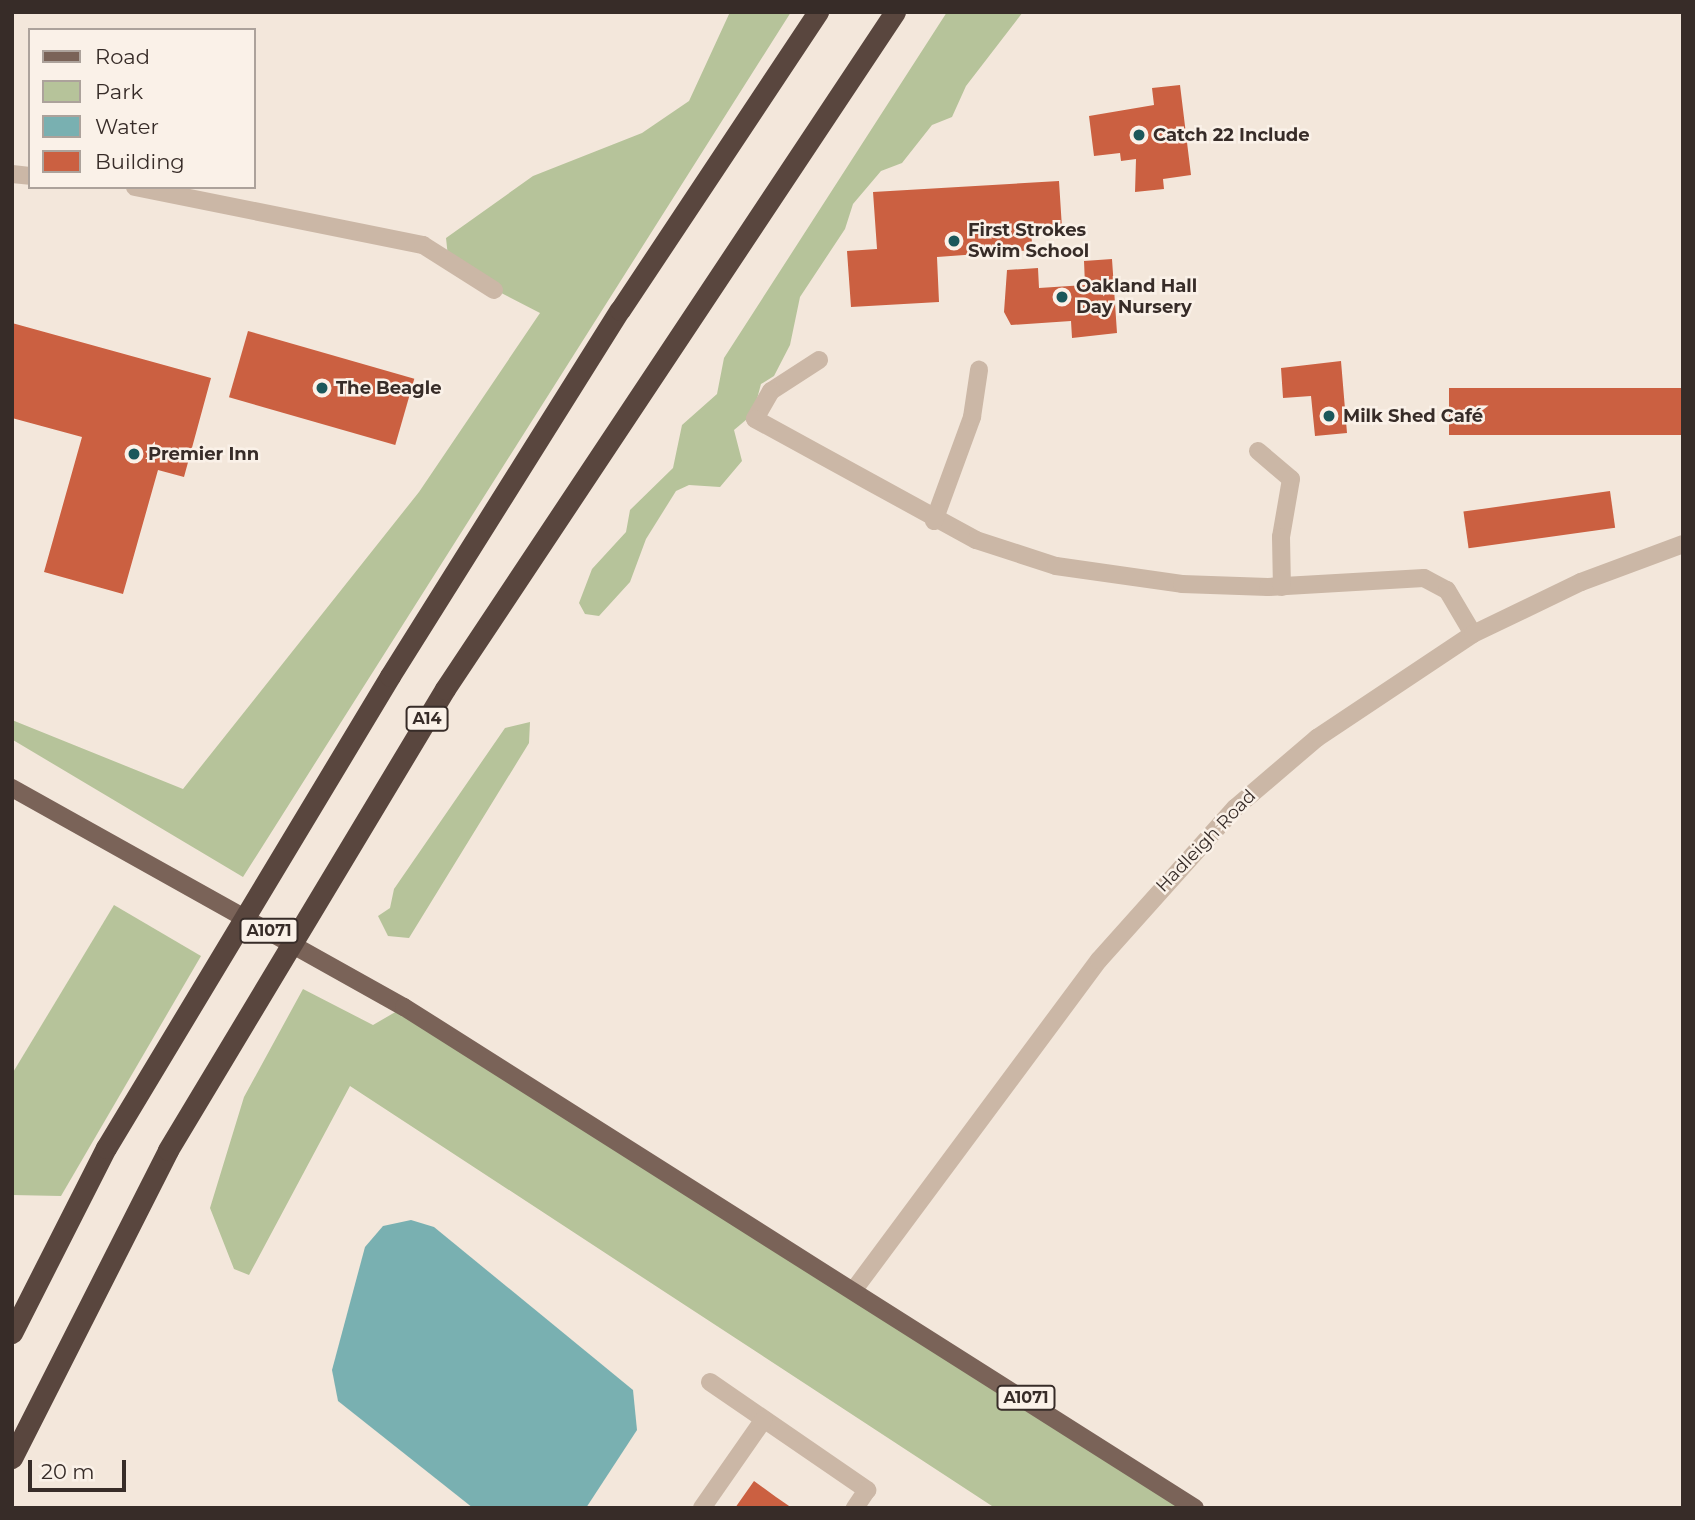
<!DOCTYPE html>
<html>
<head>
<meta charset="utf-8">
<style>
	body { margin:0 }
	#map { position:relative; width:1695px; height:1520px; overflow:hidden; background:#f3e7db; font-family:Montserrat,sans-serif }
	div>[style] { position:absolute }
	.green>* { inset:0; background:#b6c39a }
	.water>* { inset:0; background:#79b0b1 }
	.building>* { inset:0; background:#cb6041; transform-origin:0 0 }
	.minor>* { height:18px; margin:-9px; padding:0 9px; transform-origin:9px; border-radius:9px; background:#cbb7a6 }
	.major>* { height:18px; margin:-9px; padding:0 9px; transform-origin:9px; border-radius:9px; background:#7a6358 }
	.highway>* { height:21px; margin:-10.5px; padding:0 10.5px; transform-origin:10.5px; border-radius:10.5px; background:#59463e }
	.dots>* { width:19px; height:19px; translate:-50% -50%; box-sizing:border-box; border:4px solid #faf1e8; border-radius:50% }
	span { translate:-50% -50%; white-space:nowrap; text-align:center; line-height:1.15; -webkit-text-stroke:5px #faf1e8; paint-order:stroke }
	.shield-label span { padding:2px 5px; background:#faf1e8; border:2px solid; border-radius:5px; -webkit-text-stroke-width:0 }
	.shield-label { font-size:16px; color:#372c28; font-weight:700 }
	.poi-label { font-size:18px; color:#372c28; font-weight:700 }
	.left { translate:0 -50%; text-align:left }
	.street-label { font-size:18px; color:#372c28 }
	.frame { position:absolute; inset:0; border:14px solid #372c28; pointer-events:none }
	.legend { position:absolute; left:28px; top:28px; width:228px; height:161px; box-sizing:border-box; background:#faf1e8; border:2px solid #aca29b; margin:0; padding:9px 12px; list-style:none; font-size:21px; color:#372c28 }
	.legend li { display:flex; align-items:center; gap:14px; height:35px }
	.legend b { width:35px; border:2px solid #aca29b }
	.scale { position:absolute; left:28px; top:1460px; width:98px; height:32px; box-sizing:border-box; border:4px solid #372c28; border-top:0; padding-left:9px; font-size:21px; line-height:24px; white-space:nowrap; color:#372c28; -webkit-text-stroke:5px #faf1e8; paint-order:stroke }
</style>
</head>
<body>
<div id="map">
	<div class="green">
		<i style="clip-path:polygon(730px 12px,791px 12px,243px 877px,13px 740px,12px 720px,183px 789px,419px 492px,540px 313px,449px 266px,446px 238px,533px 176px,642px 133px,689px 101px)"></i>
		<i style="clip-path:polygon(947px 12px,1023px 12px,966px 86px,952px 117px,932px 125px,902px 163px,881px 171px,853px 204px,845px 229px,800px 297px,790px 345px,774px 376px,761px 384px,753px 414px,734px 430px,742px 461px,720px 487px,689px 485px,676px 491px,646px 539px,630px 582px,599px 616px,585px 614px,579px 603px,592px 569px,626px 532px,630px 510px,673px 468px,682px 425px,717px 394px,724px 358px)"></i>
		<i style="clip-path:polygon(530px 722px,529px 743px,409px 938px,388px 936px,378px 916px,390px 908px,394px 889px,505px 728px)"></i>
		<i style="clip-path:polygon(114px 905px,201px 956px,61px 1196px,12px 1195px,12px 1074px)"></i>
		<i style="clip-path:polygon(303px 989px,373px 1025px,404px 1007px,1195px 1508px,995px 1508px,350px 1086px,249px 1275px,234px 1269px,210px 1208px,244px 1097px)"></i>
	</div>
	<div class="water">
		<i style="clip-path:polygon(411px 1220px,434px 1227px,633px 1390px,637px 1430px,586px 1508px,473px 1508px,338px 1401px,332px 1370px,365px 1247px,383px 1226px)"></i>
	</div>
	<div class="building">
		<i style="clip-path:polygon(1180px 85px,1191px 175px,1163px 179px,1164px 189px,1135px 192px,1136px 159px,1121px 161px,1120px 153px,1094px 156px,1089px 116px,1154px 105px,1152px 88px)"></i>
		<i style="clip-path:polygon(1059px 181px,1062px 228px,1031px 234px,1033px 250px,937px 257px,939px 302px,851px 307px,847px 251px,877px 249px,873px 192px)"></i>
		<i style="clip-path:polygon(1112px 259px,1117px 333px,1072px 338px,1071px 321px,1011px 325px,1004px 312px,1007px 270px,1038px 268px,1039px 288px,1085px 285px,1084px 261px)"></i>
		<i style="clip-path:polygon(12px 323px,211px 378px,184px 477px,158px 470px,123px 594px,44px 572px,82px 437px,12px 418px)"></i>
		<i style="left:248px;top:331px;width:173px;height:69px;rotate:16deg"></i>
		<i style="clip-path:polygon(1341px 361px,1347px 433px,1315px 436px,1311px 396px,1283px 398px,1281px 368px)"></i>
		<i style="left:1683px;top:388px;width:47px;height:234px;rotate:90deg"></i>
		<i style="left:1610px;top:491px;width:37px;height:148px;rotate:82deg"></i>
		<i style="clip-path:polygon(754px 1481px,776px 1497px,792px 1508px,735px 1508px)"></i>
	</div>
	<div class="minor">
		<i style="left:12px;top:174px;width:18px;rotate:6deg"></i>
		<i style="left:135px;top:187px;width:294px;rotate:11.4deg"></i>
		<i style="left:423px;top:245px;width:84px;rotate:32.4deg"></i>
		<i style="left:819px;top:360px;width:57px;rotate:147.1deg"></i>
		<i style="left:771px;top:391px;width:32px;rotate:120deg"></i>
		<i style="left:755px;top:419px;width:252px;rotate:28.7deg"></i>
		<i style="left:976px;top:540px;width:84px;rotate:18deg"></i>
		<i style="left:1056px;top:566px;width:127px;rotate:8.1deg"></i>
		<i style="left:1182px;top:584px;width:86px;rotate:2deg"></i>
		<i style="left:1268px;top:587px;width:156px;rotate:-3.3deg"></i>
		<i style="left:1424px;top:578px;width:26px;rotate:28deg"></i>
		<i style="left:1447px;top:590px;width:51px;rotate:59.4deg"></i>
		<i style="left:1258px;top:451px;width:43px;rotate:40.3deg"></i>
		<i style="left:1291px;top:479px;width:59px;rotate:99.8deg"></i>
		<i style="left:1281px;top:537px;width:50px;rotate:88.9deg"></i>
		<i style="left:934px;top:521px;width:111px;rotate:-69.9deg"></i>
		<i style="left:972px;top:417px;width:48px;rotate:-81.5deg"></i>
		<i style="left:856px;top:1287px;width:407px;rotate:-53.4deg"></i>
		<i style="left:1099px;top:960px;width:204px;rotate:-48.2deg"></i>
		<i style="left:1235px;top:808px;width:108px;rotate:-40.5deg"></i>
		<i style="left:1317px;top:738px;width:187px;rotate:-33.7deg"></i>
		<i style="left:1473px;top:634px;width:120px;rotate:-25.7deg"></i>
		<i style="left:1581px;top:582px;width:109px;rotate:-20.4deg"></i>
		<i style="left:710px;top:1382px;width:191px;rotate:34.5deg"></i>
		<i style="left:867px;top:1490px;width:22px;rotate:124deg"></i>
		<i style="left:702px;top:1508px;width:108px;rotate:-55.1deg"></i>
	</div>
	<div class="major">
		<i style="left:12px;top:788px;width:449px;rotate:29.2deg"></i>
		<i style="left:404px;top:1007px;width:936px;rotate:32.35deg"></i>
	</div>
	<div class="highway">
		<i style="left:12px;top:1333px;width:208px;rotate:-63.1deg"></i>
		<i style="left:106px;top:1148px;width:551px;rotate:-58.96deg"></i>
		<i style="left:390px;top:676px;width:432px;rotate:-57.9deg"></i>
		<i style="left:620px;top:310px;width:358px;rotate:-56.4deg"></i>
		<i style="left:12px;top:1458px;width:345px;rotate:-63.1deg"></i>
		<i style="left:168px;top:1150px;width:538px;rotate:-59deg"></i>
		<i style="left:445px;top:689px;width:813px;rotate:-56.39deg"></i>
	</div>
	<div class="dots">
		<i style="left:1139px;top:135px;background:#1b585b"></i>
		<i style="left:954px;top:241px;background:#1b585b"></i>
		<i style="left:1062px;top:297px;background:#1b585b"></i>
		<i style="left:322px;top:388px;background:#1b585b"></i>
		<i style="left:1329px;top:416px;background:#1b585b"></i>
		<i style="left:134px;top:454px;background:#1b585b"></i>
	</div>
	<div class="shield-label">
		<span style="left:427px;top:719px">A14</span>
		<span style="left:269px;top:931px">A1071</span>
		<span style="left:1026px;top:1398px">A1071</span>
	</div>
	<div class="poi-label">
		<span class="left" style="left:1153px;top:135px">Catch 22 Include</span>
		<span class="left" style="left:968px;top:241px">First Strokes<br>Swim School</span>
		<span class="left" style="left:1076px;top:297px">Oakland Hall<br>Day Nursery</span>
		<span class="left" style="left:336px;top:388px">The Beagle</span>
		<span class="left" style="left:1343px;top:416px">Milk Shed Café</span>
		<span class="left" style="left:148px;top:454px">Premier Inn</span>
	</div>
	<div class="street-label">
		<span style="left:1206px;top:841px;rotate:-46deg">Hadleigh Road</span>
	</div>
	<div class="frame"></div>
	<ul class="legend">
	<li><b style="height:9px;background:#7a6358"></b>Road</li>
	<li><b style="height:19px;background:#b6c39a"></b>Park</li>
	<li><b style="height:19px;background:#79b0b1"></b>Water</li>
	<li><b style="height:19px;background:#cb6041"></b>Building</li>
	</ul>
	<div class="scale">20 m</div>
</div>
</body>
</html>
